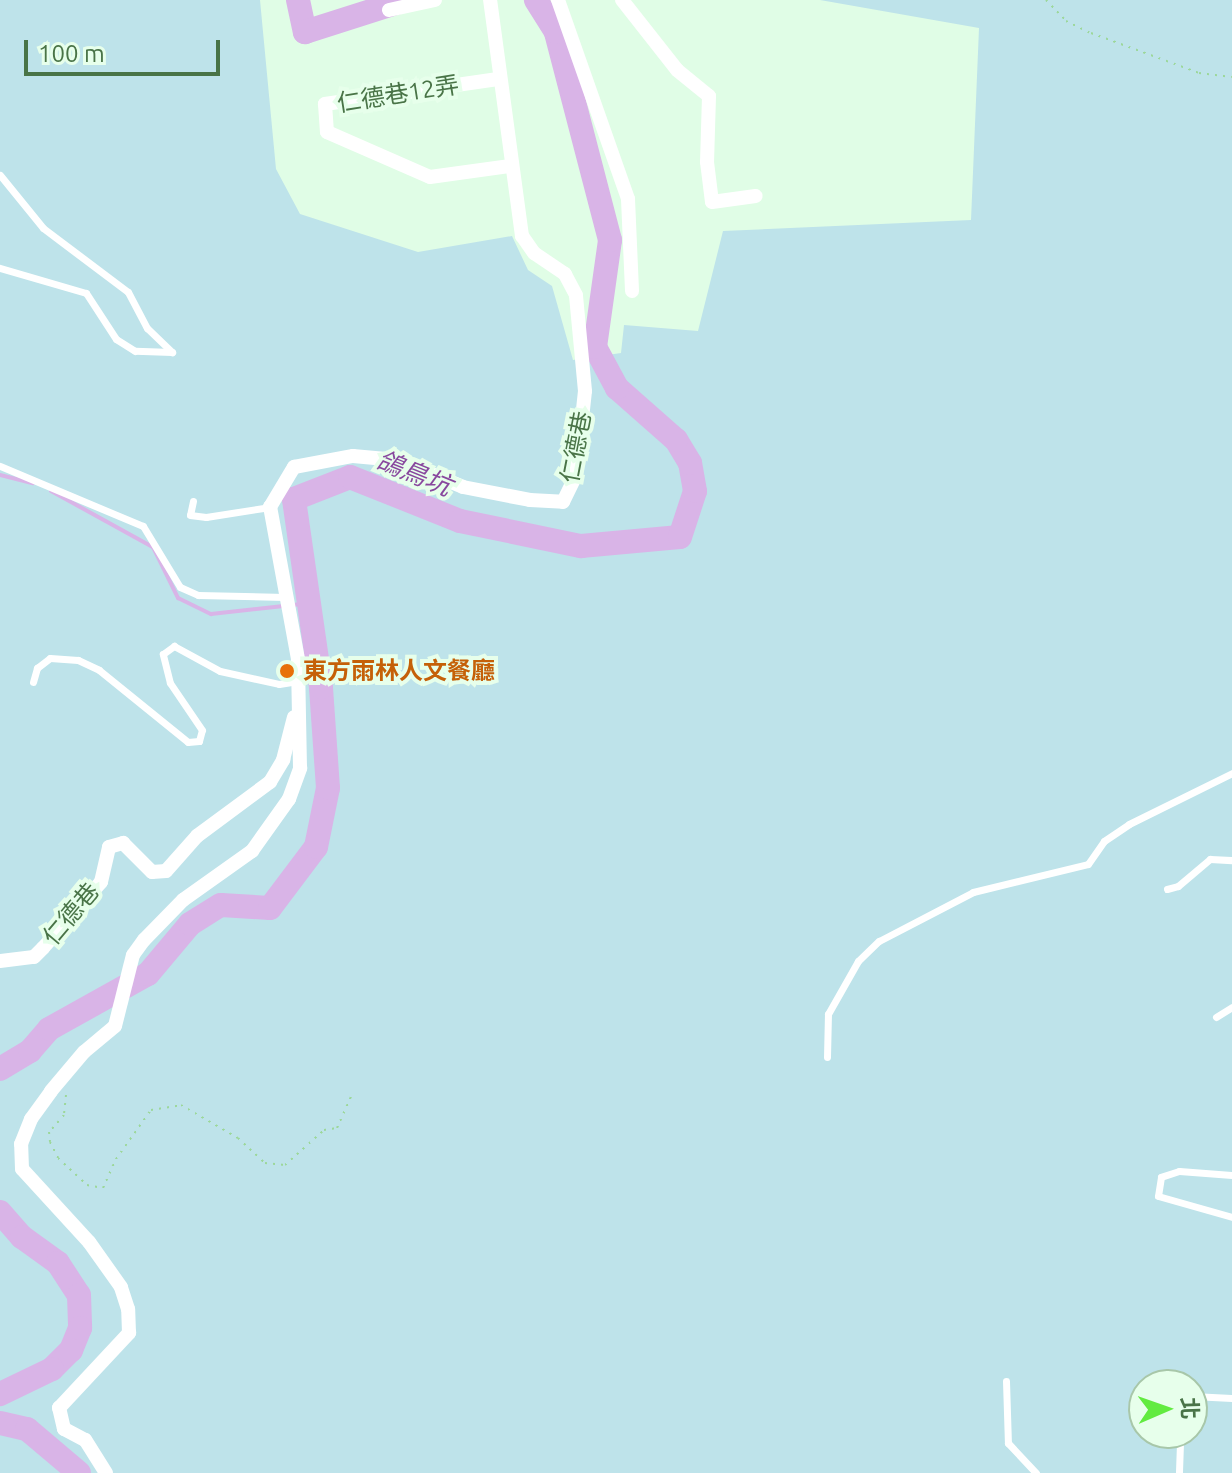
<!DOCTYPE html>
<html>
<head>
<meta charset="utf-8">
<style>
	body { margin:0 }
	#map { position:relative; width:1232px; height:1473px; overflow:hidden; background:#e0fde6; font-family:Ubuntu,"Noto Sans TC",sans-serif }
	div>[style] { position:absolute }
	.green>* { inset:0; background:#bee3ea }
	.stream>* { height:4px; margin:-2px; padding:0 2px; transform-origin:2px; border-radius:2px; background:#d9b4e7 }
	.river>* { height:24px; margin:-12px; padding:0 12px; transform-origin:12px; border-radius:12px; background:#d9b4e7 }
	.path>* { height:2px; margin-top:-1px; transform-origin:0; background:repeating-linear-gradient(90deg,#9cd79a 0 2px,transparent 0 8px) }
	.service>* { height:7px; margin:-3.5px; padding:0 3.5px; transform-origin:3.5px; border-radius:3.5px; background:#fff }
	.minor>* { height:14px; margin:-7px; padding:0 7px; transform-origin:7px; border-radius:7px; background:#fff }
	.dots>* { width:22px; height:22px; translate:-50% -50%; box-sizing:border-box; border:4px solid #e7ffeb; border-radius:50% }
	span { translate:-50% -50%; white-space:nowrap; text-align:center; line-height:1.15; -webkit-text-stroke:8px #e7ffeb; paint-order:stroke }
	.street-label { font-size:24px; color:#497447 }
	.food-label { font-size:24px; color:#c56008; font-weight:700 }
	.left { translate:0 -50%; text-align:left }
	.water-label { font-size:26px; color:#88489e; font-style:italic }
	.north { position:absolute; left:1128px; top:1369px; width:80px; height:80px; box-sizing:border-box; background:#e7ffeb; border:2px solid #a8c7a9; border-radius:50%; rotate:88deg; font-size:22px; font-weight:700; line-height:32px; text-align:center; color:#497447 }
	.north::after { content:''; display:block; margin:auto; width:28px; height:36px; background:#62eb40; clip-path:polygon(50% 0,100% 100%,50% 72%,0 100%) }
	.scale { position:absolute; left:24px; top:40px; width:196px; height:36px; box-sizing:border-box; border:4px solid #497447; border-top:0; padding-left:10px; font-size:24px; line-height:28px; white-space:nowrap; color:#497447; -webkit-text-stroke:6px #e7ffeb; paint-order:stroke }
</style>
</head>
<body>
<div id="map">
	<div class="green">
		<i style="clip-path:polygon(evenodd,0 0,260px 0,276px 169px,300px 214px,418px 252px,512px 236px,528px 270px,552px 286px,573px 360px,621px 353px,624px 325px,698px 331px,723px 231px,971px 220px,979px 28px,820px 0,1232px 0,1232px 1473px,0 1473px,0 0,1144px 1385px,1192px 1385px,1192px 1433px,1144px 1433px,1144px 1385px)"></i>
	</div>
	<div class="stream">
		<i style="left:0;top:475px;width:34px;rotate:14deg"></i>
		<i style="left:51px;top:491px;width:116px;rotate:28.8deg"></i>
		<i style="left:153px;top:547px;width:57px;rotate:63.9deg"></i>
		<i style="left:178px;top:598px;width:37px;rotate:26deg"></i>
		<i style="left:211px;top:614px;width:73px;rotate:-6.3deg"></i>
		<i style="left:293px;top:605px;width:16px;rotate:-7deg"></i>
	</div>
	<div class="river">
		<i style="left:298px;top:0;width:33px;rotate:78deg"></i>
		<i style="left:305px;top:32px;width:105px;rotate:-17.7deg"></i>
		<i style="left:0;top:1069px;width:35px;rotate:-31deg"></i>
		<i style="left:30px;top:1051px;width:29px;rotate:-49deg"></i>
		<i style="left:49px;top:1029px;width:113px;rotate:-29.1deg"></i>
		<i style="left:148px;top:974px;width:65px;rotate:-50deg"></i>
		<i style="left:190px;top:924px;width:36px;rotate:-32deg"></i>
		<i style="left:221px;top:905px;width:49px;rotate:3.5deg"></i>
		<i style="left:270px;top:908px;width:76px;rotate:-53deg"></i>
		<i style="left:316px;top:847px;width:60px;rotate:-78.5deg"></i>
		<i style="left:328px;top:788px;width:101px;rotate:-94deg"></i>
		<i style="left:321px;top:687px;width:190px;rotate:-98.2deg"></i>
		<i style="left:294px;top:499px;width:60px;rotate:-21.4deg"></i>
		<i style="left:350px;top:477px;width:118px;rotate:21.8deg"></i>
		<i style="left:460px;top:521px;width:124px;rotate:11.7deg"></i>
		<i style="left:581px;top:546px;width:99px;rotate:-5.2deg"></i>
		<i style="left:680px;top:537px;width:48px;rotate:-71.9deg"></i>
		<i style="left:695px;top:491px;width:28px;rotate:-100deg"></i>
		<i style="left:690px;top:463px;width:27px;rotate:-121deg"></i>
		<i style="left:676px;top:440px;width:79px;rotate:-138.6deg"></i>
		<i style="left:617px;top:388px;width:47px;rotate:-118.2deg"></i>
		<i style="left:595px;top:347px;width:108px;rotate:-82deg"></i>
		<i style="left:610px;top:240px;width:215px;rotate:-104.6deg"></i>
		<i style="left:556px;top:32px;width:38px;rotate:-122deg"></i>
		<i style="left:0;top:1212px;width:33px;rotate:49deg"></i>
		<i style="left:22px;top:1237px;width:44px;rotate:35.8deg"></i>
		<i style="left:58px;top:1263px;width:38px;rotate:57deg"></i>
		<i style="left:79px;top:1295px;width:33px;rotate:88deg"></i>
		<i style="left:80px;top:1328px;width:24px;rotate:112deg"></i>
		<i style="left:71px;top:1350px;width:27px;rotate:135deg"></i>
		<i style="left:52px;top:1369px;width:58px;rotate:154.3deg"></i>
		<i style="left:0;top:1423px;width:28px;rotate:13deg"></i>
		<i style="left:27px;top:1429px;width:68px;rotate:40.2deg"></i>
	</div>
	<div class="path">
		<i style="left:1046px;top:0;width:29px;rotate:46deg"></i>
		<i style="left:1066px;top:21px;width:28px;rotate:26deg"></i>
		<i style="left:1091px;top:33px;width:115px;rotate:20.3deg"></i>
		<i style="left:1199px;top:73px;width:33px;rotate:7deg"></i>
		<i style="left:66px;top:1095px;width:20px;rotate:96deg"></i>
		<i style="left:64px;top:1115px;width:23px;rotate:131deg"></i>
		<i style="left:49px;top:1132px;width:10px;rotate:84deg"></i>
		<i style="left:50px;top:1142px;width:18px;rotate:63deg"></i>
		<i style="left:58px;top:1158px;width:40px;rotate:43deg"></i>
		<i style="left:87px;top:1185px;width:16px;rotate:11deg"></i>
		<i style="left:103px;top:1188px;width:32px;rotate:-66deg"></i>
		<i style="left:116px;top:1159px;width:60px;rotate:-54.5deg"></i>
		<i style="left:151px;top:1110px;width:30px;rotate:-9deg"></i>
		<i style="left:181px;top:1105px;width:66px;rotate:30.1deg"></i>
		<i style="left:238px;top:1138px;width:37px;rotate:43deg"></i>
		<i style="left:265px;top:1163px;width:20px;rotate:6deg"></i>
		<i style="left:285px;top:1165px;width:52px;rotate:-41.9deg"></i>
		<i style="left:324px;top:1130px;width:13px;rotate:-9deg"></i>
		<i style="left:337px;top:1128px;width:37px;rotate:-66deg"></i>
	</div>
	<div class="service">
		<i style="left:0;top:175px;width:68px;rotate:50.9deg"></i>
		<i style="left:43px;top:228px;width:106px;rotate:37deg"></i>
		<i style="left:128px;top:292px;width:41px;rotate:62.2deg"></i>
		<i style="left:147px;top:328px;width:35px;rotate:44deg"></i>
		<i style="left:172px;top:352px;width:37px;rotate:-178deg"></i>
		<i style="left:135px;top:351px;width:22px;rotate:-148deg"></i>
		<i style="left:116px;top:339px;width:55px;rotate:-123.1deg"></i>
		<i style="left:86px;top:293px;width:90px;rotate:-163.8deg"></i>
		<i style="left:0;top:466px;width:155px;rotate:22.8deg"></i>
		<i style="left:143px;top:526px;width:71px;rotate:58.8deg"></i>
		<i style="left:180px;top:587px;width:20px;rotate:24deg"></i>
		<i style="left:198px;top:595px;width:87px;rotate:1.3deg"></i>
		<i style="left:193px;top:501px;width:14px;rotate:102deg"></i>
		<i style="left:190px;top:515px;width:16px;rotate:7deg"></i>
		<i style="left:206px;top:517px;width:65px;rotate:-8.9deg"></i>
		<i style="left:33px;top:682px;width:15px;rotate:-74deg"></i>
		<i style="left:37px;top:668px;width:16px;rotate:-38deg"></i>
		<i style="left:50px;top:658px;width:28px;rotate:4deg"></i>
		<i style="left:78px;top:660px;width:23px;rotate:25deg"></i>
		<i style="left:99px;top:670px;width:114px;rotate:39deg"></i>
		<i style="left:188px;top:742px;width:11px;rotate:-5deg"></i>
		<i style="left:199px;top:741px;width:11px;rotate:-75deg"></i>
		<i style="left:202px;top:730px;width:57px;rotate:-124.2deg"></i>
		<i style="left:170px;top:683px;width:30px;rotate:-104deg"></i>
		<i style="left:163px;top:654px;width:14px;rotate:-36deg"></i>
		<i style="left:174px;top:646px;width:52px;rotate:28.5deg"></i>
		<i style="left:220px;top:671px;width:60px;rotate:12.4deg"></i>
		<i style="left:279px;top:684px;width:19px;rotate:-9deg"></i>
		<i style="left:1167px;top:889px;width:11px;rotate:-15deg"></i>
		<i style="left:1178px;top:886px;width:42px;rotate:-40.2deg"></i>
		<i style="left:1210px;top:859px;width:22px;rotate:3deg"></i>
		<i style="left:1216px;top:1017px;width:19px;rotate:-32deg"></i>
		<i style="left:827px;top:1057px;width:43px;rotate:-88.7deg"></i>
		<i style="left:828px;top:1014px;width:61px;rotate:-60.5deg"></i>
		<i style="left:858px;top:961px;width:29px;rotate:-44deg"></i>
		<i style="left:879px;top:941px;width:106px;rotate:-27.5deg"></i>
		<i style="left:973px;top:892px;width:118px;rotate:-13.7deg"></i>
		<i style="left:1088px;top:864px;width:28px;rotate:-55deg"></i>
		<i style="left:1104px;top:841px;width:30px;rotate:-34deg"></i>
		<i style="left:1129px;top:824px;width:115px;rotate:-26.3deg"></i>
		<i style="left:1232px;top:1175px;width:53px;rotate:-175.7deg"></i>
		<i style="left:1179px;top:1171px;width:19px;rotate:162deg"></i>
		<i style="left:1161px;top:1177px;width:19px;rotate:99deg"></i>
		<i style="left:1158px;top:1196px;width:77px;rotate:15.8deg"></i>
		<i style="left:1006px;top:1381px;width:62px;rotate:88.2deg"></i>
		<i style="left:1008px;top:1443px;width:41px;rotate:47deg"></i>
		<i style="left:1192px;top:1396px;width:40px;rotate:2.9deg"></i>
		<i style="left:1174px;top:1433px;width:12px;rotate:59deg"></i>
		<i style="left:1180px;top:1443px;width:30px;rotate:92deg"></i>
	</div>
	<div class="minor">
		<i style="left:558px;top:0;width:211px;rotate:70.6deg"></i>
		<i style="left:628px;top:199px;width:92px;rotate:87.5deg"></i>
		<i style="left:622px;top:0;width:89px;rotate:51.8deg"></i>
		<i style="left:677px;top:70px;width:41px;rotate:39.1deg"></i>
		<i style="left:709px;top:96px;width:66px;rotate:91.7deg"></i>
		<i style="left:707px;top:162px;width:40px;rotate:82.9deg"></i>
		<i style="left:712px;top:202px;width:44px;rotate:-7.8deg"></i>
		<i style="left:389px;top:10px;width:47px;rotate:-12.3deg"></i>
		<i style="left:498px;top:79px;width:175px;rotate:171.8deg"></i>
		<i style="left:325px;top:104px;width:28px;rotate:86deg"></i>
		<i style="left:327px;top:132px;width:112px;rotate:23.6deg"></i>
		<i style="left:430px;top:177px;width:81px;rotate:-7.8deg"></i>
		<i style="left:0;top:961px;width:34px;rotate:-7deg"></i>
		<i style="left:34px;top:957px;width:13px;rotate:-45deg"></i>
		<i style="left:43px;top:948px;width:88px;rotate:-48.7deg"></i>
		<i style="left:101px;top:882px;width:36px;rotate:-77deg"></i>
		<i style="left:109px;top:847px;width:15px;rotate:-16deg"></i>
		<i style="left:123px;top:843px;width:41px;rotate:45deg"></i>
		<i style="left:152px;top:872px;width:14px;rotate:-4deg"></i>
		<i style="left:166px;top:871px;width:47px;rotate:-48.5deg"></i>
		<i style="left:197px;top:836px;width:91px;rotate:-36.5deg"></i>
		<i style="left:270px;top:782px;width:26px;rotate:-59deg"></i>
		<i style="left:283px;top:760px;width:44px;rotate:-75.7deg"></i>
		<i style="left:106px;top:1473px;width:39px;rotate:-122deg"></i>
		<i style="left:85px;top:1440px;width:24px;rotate:-152deg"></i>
		<i style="left:64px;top:1429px;width:22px;rotate:-103deg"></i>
		<i style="left:59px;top:1408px;width:103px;rotate:-47deg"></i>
		<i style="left:129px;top:1333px;width:24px;rotate:-92deg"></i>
		<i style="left:128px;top:1309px;width:23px;rotate:-108deg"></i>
		<i style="left:121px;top:1287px;width:55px;rotate:-125.4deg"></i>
		<i style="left:89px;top:1242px;width:99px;rotate:-132.5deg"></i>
		<i style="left:22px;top:1169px;width:25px;rotate:-92deg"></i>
		<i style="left:21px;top:1144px;width:27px;rotate:-68deg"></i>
		<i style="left:31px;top:1119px;width:34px;rotate:-54deg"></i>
		<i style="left:51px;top:1091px;width:51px;rotate:-49.8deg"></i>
		<i style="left:84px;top:1052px;width:40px;rotate:-40deg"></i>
		<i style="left:115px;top:1026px;width:73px;rotate:-75.8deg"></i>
		<i style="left:133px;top:955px;width:19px;rotate:-54deg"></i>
		<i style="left:144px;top:940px;width:56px;rotate:-45.7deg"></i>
		<i style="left:183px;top:900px;width:85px;rotate:-35.4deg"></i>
		<i style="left:252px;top:851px;width:64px;rotate:-54.6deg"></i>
		<i style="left:289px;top:799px;width:33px;rotate:-70deg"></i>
		<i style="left:300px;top:768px;width:109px;rotate:-91.1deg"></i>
		<i style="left:298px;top:659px;width:155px;rotate:-100.4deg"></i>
		<i style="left:270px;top:507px;width:47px;rotate:-59deg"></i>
		<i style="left:294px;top:467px;width:60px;rotate:-10.6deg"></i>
		<i style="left:353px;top:456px;width:44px;rotate:5.2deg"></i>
		<i style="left:397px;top:460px;width:71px;rotate:22.2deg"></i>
		<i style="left:463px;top:487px;width:68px;rotate:11deg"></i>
		<i style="left:530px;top:500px;width:33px;rotate:3deg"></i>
		<i style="left:563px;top:502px;width:30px;rotate:-64deg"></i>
		<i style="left:576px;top:475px;width:84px;rotate:-83.9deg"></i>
		<i style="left:585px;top:391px;width:96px;rotate:-95.4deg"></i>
		<i style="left:576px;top:295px;width:24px;rotate:-118deg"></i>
		<i style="left:565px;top:274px;width:37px;rotate:-146deg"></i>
		<i style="left:534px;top:253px;width:21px;rotate:-125deg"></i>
		<i style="left:522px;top:236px;width:238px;rotate:-97.7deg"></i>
	</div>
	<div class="dots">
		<i style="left:287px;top:671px;background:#e8710a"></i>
	</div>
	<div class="street-label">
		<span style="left:398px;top:94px;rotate:-9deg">仁德巷12弄</span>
		<span style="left:576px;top:447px;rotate:-79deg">仁德巷</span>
		<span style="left:71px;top:914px;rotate:-50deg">仁德巷</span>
	</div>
	<div class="food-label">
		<span class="left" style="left:303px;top:671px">東方雨林人文餐廳</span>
	</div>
	<div class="water-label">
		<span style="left:414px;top:473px;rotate:22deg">鴿鳥坑</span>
	</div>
	<div class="north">北</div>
	<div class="scale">100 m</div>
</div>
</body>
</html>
